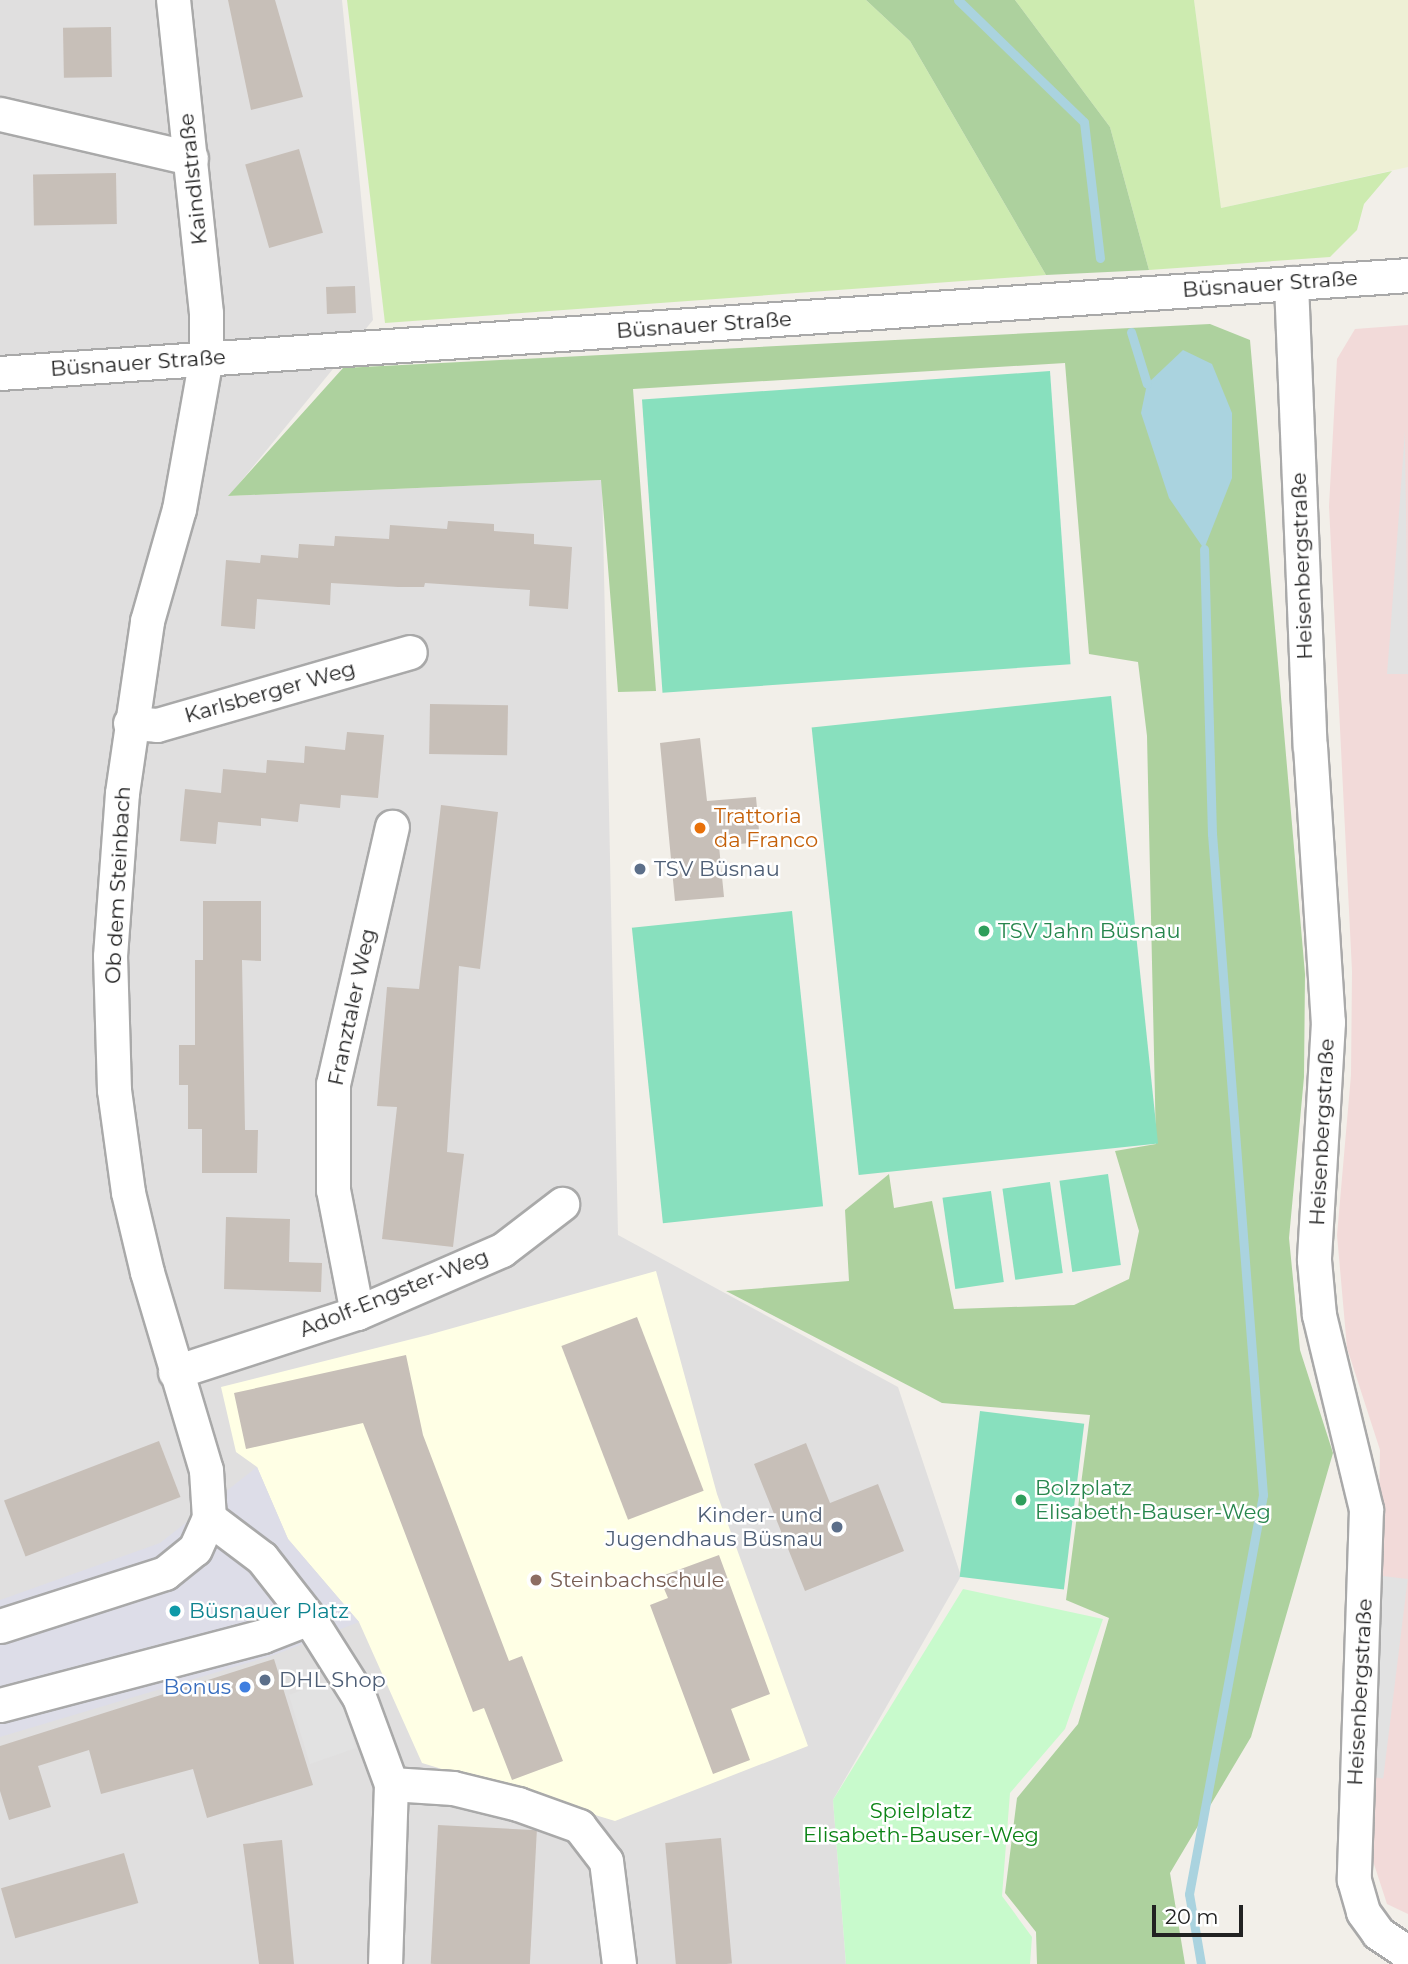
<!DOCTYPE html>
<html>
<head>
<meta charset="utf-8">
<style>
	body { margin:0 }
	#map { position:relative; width:1408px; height:1964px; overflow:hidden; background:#f2efe9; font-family:Montserrat,sans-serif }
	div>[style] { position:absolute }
	.residential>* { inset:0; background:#e0dfdf }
	.commercial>* { inset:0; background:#f2dad9 }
	.education>* { inset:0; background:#ffffe5 }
	.farmland>* { inset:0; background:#eef0d5 }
	.grass>* { inset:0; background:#cdebb0 }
	.forest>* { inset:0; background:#add19e }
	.park>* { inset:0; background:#c8facc }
	.pitch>* { inset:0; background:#88e0be; transform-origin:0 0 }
	.parking>* { inset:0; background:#e2e2e2; transform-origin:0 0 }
	.plaza>* { inset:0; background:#dddde8 }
	.water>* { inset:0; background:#aad3df }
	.stream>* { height:9px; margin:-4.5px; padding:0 4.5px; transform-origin:4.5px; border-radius:4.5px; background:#aad3df }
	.building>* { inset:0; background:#c7bfb8; transform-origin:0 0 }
	.roads { filter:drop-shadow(2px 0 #a9a9a9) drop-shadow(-2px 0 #a9a9a9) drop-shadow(0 2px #a9a9a9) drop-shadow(0 -2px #a9a9a9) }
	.minor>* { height:33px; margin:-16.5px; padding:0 16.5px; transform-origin:16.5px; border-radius:16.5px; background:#fff }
	.dots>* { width:19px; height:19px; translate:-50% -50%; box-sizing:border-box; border:4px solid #fff; border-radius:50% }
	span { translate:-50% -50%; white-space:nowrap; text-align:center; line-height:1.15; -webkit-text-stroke:5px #fff; paint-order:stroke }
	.street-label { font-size:21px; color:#222 }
	.food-label { font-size:21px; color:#c56008 }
	.left { translate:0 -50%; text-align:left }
	.service-label { font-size:21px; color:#4e5e75 }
	.right { translate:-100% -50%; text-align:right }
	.leisure-label { font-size:21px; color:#27864d }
	.education-label { font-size:21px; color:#785e54 }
	.culture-label { font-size:21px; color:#0d838f }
	.shop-label { font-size:21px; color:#366cbe }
	.park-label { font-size:21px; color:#0c8416 }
	.scale { position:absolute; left:1152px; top:1905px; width:91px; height:32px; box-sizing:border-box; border:4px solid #222; border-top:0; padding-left:9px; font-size:21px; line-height:24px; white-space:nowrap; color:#222; -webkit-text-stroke:5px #fff; paint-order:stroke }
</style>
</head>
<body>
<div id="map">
	<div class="residential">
		<i style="clip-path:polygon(0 0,342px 0,373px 320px,229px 496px,602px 480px,618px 1235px,898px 1387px,961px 1576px,833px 1800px,846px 1964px,0 1964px)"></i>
	</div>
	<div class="commercial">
		<i style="clip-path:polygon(1408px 325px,1408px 1914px,1387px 1904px,1372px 1858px,1368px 1745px,1377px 1618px,1380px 1450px,1347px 1348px,1337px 1235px,1351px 1075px,1352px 971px,1329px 506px,1337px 359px,1355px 329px)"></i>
	</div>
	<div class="education">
		<i style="clip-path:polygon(656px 1271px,717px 1494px,808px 1746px,615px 1821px,422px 1763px,359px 1622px,288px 1539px,257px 1467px,236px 1452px,221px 1387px,428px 1335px)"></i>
	</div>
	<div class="farmland">
		<i style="clip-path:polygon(1194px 0,1408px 0,1408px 167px,1221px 208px)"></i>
	</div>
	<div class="grass">
		<i style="clip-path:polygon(347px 0,866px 0,910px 41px,1046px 275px,385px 323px)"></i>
		<i style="clip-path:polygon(1015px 0,1194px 0,1221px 208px,1392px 171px,1364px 204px,1357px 230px,1330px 257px,1149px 270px,1110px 127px)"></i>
	</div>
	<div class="forest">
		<i style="clip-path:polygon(866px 0,1015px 0,1110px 127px,1149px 270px,1046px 275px,910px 41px)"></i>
		<i style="clip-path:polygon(1210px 324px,1250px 340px,1305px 974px,1304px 1077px,1289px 1238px,1300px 1350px,1333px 1453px,1251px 1737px,1170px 1873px,1185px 1964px,1037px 1964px,1036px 1932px,1005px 1893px,1017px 1798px,1078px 1724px,1109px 1618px,1066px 1600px,1090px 1415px,942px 1403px,726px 1291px,849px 1281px,845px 1210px,889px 1174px,894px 1208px,932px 1201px,954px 1309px,1074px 1305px,1129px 1279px,1139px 1231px,1115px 1151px,1156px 1144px,1147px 736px,1138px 662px,1089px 654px,1065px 363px,633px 389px,656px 691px,618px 692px,601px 480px,228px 496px,343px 368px)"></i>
	</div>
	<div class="park">
		<i style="clip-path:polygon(963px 1589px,1103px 1619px,1065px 1729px,1010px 1793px,1002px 1896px,1032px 1937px,1030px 1964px,846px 1964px,833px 1800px)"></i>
	</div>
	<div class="pitch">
		<i style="left:1050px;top:371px;width:294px;height:409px;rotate:86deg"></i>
		<i style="left:1111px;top:696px;width:450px;height:301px;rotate:84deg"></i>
		<i style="left:792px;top:911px;width:297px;height:161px;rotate:84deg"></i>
		<i style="left:1108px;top:1174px;width:92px;height:49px;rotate:82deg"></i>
		<i style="left:1050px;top:1182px;width:92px;height:48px;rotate:82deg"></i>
		<i style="left:991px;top:1191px;width:92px;height:49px;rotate:82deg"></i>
		<i style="left:980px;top:1411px;width:105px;height:167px;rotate:7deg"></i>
	</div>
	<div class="parking">
		<i style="clip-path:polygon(1405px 431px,1408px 674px,1387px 674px,1390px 636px)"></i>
		<i style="left:1366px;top:1574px;width:42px;height:201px;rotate:7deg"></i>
		<i style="clip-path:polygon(325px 1681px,339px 1693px,356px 1748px,310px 1764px,289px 1695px)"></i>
	</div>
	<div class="plaza">
		<i style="clip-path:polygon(257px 1467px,288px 1539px,359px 1622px,274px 1655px,0 1737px,0 1600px,160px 1543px)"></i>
	</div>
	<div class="water">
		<i style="clip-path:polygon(1183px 350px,1212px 364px,1232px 413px,1232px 478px,1204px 549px,1169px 498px,1141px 413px,1147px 384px)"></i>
	</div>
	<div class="stream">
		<i style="left:958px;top:0;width:175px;rotate:44.1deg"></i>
		<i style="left:1084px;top:122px;width:137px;rotate:83.3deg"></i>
		<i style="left:1131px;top:332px;width:54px;rotate:72.9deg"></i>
		<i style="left:1201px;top:1964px;width:71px;rotate:-99.7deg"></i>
		<i style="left:1189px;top:1894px;width:406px;rotate:-79.5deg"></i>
		<i style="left:1263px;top:1495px;width:663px;rotate:-94.41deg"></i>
		<i style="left:1212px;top:834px;width:285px;rotate:-91.6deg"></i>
	</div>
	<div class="building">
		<i style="clip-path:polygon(228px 0,275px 0,303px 97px,251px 110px)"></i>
		<i style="left:111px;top:27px;width:50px;height:48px;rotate:89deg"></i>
		<i style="left:299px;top:149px;width:87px;height:56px;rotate:74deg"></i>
		<i style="left:116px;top:173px;width:51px;height:83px;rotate:89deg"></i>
		<i style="left:355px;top:286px;width:27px;height:29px;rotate:88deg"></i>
		<i style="clip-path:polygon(448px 521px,494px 524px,494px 531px,534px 534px,534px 544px,572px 547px,568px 609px,529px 606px,530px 590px,425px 583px,424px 587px,398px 587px,331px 583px,330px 605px,257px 599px,255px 629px,221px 626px,226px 560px,260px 563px,261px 555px,298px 558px,299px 544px,334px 546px,335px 536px,389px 539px,390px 525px,447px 529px)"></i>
		<i style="left:430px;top:704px;width:78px;height:50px;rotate:1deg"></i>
		<i style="clip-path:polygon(347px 732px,384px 735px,378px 798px,341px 795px,340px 808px,300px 804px,298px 822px,261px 818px,261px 826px,218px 822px,216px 844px,180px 841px,185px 789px,221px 793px,223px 769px,266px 773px,267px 760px,304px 763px,305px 746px,345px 750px)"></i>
		<i style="clip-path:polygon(700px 738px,707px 801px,756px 797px,760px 842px,719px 846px,724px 897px,675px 901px,660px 743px)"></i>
		<i style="clip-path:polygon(441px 805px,498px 812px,480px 969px,459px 966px,447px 1152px,464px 1154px,453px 1247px,382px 1239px,397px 1107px,377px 1106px,387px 987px,419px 989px)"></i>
		<i style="clip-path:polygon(203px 901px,261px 901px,261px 961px,242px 960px,245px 1130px,258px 1130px,257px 1173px,202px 1173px,202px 1129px,188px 1129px,188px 1085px,179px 1085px,179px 1045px,195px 1045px,195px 960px,203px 960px)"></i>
		<i style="clip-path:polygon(226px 1217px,290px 1219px,289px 1262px,322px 1263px,321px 1292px,224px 1289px)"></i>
		<i style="left:637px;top:1317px;width:186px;height:81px;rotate:69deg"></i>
		<i style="clip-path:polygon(406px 1355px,423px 1435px,509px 1661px,522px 1656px,563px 1761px,512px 1780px,484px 1708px,473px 1712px,363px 1423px,246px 1449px,234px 1393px)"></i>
		<i style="left:159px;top:1441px;width:60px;height:166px;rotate:69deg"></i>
		<i style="clip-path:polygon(806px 1443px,830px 1503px,878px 1484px,904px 1551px,805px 1591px,754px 1464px)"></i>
		<i style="clip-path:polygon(719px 1555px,770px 1694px,731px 1709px,750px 1760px,713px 1774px,650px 1605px,668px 1598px,659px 1577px)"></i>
		<i style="clip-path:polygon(274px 1659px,313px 1785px,207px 1818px,193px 1769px,101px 1794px,89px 1750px,38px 1766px,51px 1807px,9px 1820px,0 1791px,0 1746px)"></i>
		<i style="left:438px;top:1825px;width:99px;height:139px;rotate:3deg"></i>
		<i style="left:721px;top:1838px;width:126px;height:56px;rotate:85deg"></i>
		<i style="clip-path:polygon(282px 1840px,294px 1964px,259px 1964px,243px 1844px)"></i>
		<i style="left:124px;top:1853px;width:52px;height:128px;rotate:74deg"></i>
	</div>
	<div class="roads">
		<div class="minor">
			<i style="left:0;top:114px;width:196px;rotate:13deg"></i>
			<i style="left:1291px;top:283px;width:463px;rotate:87.7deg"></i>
			<i style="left:1310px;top:746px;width:277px;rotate:86.3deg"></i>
			<i style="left:1328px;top:1022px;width:238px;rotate:93.4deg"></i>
			<i style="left:1314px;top:1260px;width:55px;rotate:84.8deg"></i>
			<i style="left:1319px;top:1315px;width:200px;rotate:76.4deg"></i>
			<i style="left:1366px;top:1509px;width:371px;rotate:91.9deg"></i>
			<i style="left:1354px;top:1880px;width:33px;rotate:74deg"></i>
			<i style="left:1363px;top:1912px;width:26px;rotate:54deg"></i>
			<i style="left:1378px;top:1933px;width:36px;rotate:34deg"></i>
			<i style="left:0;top:373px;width:1411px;rotate:-3.98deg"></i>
			<i style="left:130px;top:723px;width:27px;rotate:4deg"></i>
			<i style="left:157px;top:725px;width:263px;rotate:-16.1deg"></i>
			<i style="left:357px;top:1313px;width:125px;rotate:-101deg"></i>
			<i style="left:333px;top:1190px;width:106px;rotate:-90deg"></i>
			<i style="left:333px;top:1084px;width:264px;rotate:-77.1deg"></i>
			<i style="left:175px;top:1372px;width:191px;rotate:-18deg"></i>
			<i style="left:357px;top:1313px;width:158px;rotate:-23.5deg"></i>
			<i style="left:502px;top:1250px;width:76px;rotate:-37.5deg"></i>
			<i style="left:209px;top:1518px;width:66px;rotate:37deg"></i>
			<i style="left:262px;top:1558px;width:76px;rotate:51.9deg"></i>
			<i style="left:309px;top:1618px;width:93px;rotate:57.7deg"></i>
			<i style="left:359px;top:1697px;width:93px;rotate:69.8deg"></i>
			<i style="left:391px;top:1784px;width:180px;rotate:91.9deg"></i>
			<i style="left:0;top:1626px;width:173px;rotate:-17.8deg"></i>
			<i style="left:165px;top:1573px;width:38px;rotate:-39deg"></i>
			<i style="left:195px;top:1549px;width:34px;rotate:-66deg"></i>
			<i style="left:209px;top:1518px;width:48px;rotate:-93.6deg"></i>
			<i style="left:206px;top:1470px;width:207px;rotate:-106.6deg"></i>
			<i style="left:147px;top:1272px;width:82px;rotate:-103.4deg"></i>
			<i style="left:128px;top:1192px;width:103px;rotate:-97.8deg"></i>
			<i style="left:114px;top:1090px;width:134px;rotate:-91.7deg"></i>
			<i style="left:110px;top:956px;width:163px;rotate:-85.8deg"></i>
			<i style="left:122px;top:793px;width:174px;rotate:-81.7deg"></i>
			<i style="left:147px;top:621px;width:116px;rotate:-74.1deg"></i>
			<i style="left:179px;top:509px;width:153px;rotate:-79.9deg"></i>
			<i style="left:206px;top:358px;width:45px;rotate:-90deg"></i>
			<i style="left:206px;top:313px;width:315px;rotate:-96deg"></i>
			<i style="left:0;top:1705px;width:272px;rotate:-14.7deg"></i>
			<i style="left:263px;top:1636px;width:49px;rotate:-21.4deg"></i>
			<i style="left:391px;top:1784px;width:62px;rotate:3.7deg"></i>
			<i style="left:453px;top:1788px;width:67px;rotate:13.8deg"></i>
			<i style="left:518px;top:1804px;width:65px;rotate:19.8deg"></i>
			<i style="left:579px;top:1826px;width:44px;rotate:52.4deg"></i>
			<i style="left:606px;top:1861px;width:104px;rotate:82.8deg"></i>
		</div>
	</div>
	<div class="dots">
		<i style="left:700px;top:828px;background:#e8710a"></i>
		<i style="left:640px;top:869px;background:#5c6f8a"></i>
		<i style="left:984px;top:931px;background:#2e9e5b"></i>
		<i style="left:1021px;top:1500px;background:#2e9e5b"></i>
		<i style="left:837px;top:1527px;background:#5c6f8a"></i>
		<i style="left:536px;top:1580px;background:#8d6e63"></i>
		<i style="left:175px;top:1611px;background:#0f9aa8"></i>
		<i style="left:265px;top:1680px;background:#5c6f8a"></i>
		<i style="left:245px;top:1687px;background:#3f7fe0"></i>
	</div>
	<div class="street-label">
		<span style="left:193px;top:179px;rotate:-96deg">Kaindlstraße</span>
		<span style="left:1270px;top:284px;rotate:-4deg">Büsnauer Straße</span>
		<span style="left:704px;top:325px;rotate:-4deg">Büsnauer Straße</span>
		<span style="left:138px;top:363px;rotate:-4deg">Büsnauer Straße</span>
		<span style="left:1302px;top:566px;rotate:-92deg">Heisenbergstraße</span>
		<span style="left:270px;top:692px;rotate:-16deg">Karlsberger Weg</span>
		<span style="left:118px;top:885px;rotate:-87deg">Ob dem Steinbach</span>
		<span style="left:352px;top:1007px;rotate:-78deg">Franztaler Weg</span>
		<span style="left:1322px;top:1132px;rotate:-87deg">Heisenbergstraße</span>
		<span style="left:394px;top:1293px;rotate:-22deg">Adolf-Engster-Weg</span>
		<span style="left:1360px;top:1692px;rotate:-87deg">Heisenbergstraße</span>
	</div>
	<div class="food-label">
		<span class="left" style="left:714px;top:828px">Trattoria<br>da Franco</span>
	</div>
	<div class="service-label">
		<span class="left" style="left:654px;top:869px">TSV Büsnau</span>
		<span class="right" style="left:823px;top:1527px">Kinder- und<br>Jugendhaus Büsnau</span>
		<span class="left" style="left:279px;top:1680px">DHL Shop</span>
	</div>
	<div class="leisure-label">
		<span class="left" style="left:998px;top:931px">TSV Jahn Büsnau</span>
		<span class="left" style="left:1035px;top:1500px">Bolzplatz<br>Elisabeth-Bauser-Weg</span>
	</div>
	<div class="education-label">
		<span class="left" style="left:550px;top:1580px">Steinbachschule</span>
	</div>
	<div class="culture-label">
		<span class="left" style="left:189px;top:1611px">Büsnauer Platz</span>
	</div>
	<div class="shop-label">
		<span class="right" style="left:231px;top:1687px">Bonus</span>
	</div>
	<div class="park-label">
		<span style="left:921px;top:1823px">Spielplatz<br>Elisabeth-Bauser-Weg</span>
	</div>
	<div class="scale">20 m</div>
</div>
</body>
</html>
